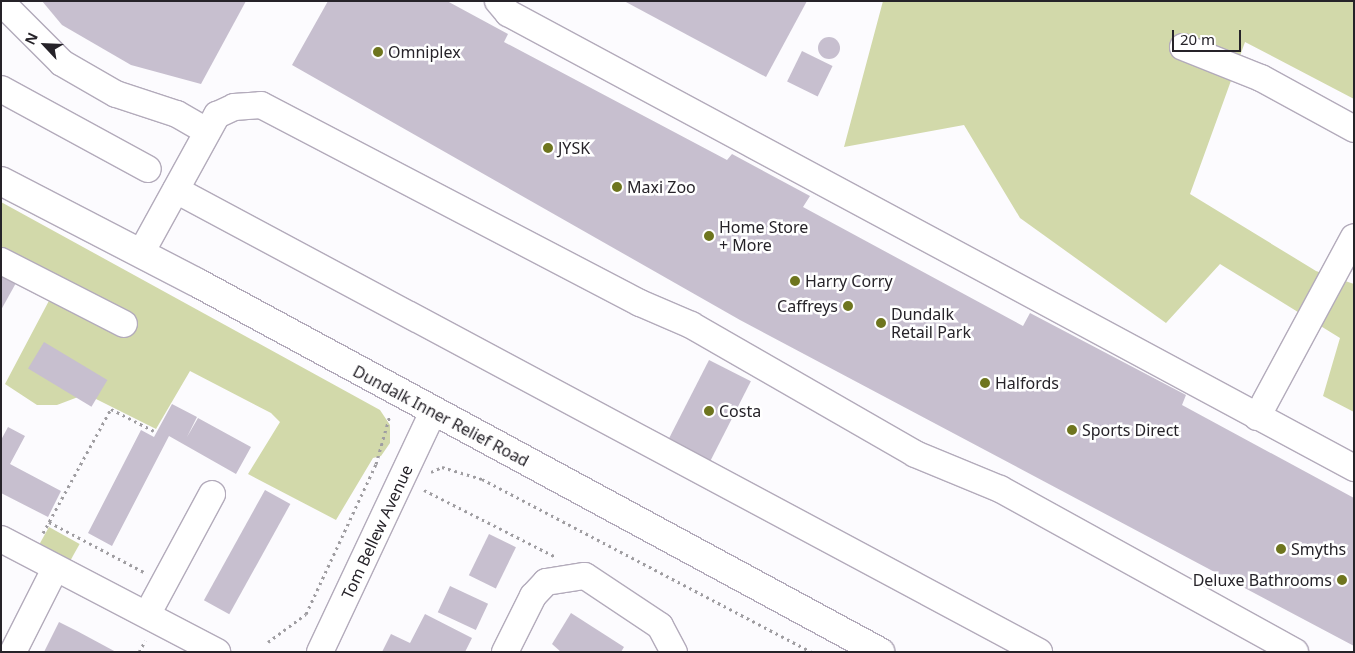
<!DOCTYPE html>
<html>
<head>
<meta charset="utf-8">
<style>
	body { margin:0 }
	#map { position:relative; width:1355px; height:653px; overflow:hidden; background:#fcfbfe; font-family:"Noto Sans",sans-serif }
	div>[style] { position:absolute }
	.green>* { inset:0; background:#d2d9aa; transform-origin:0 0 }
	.building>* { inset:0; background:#c7bfcf; transform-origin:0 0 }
	.round { border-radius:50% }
	.path>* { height:3px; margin-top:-1.5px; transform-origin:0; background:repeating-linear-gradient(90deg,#9f9da1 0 2.5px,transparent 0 6.5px) }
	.roads { filter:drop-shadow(1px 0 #b3abbb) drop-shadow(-1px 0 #b3abbb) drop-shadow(0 1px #b3abbb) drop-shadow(0 -1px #b3abbb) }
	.minor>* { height:26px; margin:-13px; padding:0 13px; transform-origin:13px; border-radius:13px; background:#fff }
	.major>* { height:28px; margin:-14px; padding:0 14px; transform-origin:14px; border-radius:14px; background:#fff }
	.dots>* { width:14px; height:14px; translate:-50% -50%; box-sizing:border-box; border:2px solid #fff; border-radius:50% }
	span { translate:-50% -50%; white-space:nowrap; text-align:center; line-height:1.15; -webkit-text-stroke:5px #fff; paint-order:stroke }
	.poi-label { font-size:16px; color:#262329 }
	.left { translate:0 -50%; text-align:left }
	.right { translate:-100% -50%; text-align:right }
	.street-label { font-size:16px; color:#262329 }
	.frame { position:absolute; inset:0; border:2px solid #262329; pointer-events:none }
	.north { position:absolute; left:20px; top:20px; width:50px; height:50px; -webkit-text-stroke:4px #fff; paint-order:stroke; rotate:295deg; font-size:14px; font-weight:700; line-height:20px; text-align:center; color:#262329 }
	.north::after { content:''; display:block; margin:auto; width:18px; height:22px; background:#262329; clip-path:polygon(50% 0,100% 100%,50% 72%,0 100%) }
	.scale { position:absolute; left:1172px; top:30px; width:69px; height:22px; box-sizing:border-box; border:2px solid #262329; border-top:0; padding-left:6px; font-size:15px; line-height:18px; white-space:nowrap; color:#262329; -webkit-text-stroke:4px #fff; paint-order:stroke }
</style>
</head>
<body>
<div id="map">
	<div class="green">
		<i style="clip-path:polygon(883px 1px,1354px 1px,1354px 99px,1245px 42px,1190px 194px,1316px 271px,1354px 284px,1354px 412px,1323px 396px,1340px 338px,1220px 264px,1166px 323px,1020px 218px,964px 125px,844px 147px)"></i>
		<i style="clip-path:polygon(1px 202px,380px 410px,390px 425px,390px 443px,381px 456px,373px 458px,336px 520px,248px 474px,280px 422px,271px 413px,190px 371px,156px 429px,86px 394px,57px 405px,37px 405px,5px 384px,52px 295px,1px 267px)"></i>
		<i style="left:49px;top:527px;width:35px;height:19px;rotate:29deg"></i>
	</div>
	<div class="building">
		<i style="clip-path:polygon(42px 1px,246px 1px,201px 84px,131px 65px,62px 25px)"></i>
		<i style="clip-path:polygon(328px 1px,447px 1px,508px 34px,504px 42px,727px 160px,732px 154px,810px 196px,803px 207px,1023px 326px,1030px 313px,1186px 395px,1182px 405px,1354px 498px,1354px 646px,740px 320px,292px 65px)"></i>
		<i style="clip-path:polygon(624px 1px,807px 1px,766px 77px)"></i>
		<i class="round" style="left:818px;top:37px;width:22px;height:22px"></i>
		<i style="left:802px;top:51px;width:34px;height:34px;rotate:26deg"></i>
		<i style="clip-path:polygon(1px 275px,16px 283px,1px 310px)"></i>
		<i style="left:44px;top:342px;width:74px;height:31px;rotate:31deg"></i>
		<i style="left:709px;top:360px;width:47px;height:91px;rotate:27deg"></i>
		<i style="clip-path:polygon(172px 404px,197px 417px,187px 437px,198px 418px,251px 447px,236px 474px,169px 436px,112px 546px,88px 533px,141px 430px,154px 437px)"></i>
		<i style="clip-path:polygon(8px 427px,25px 436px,10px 464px,61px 491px,48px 517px,1px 493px,1px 440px)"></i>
		<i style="left:265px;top:490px;width:29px;height:126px;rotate:29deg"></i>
		<i style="left:489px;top:534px;width:30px;height:46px;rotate:26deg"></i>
		<i style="left:450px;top:586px;width:42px;height:29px;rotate:25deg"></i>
		<i style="clip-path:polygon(571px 613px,624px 647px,621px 652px,561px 652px,552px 644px)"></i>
		<i style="clip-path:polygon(425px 614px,472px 638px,465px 652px,382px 652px,391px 634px,410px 643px)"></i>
		<i style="clip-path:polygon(59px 622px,77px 631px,116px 652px,44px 652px)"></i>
	</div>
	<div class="path">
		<i style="left:431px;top:472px;width:12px;rotate:-24deg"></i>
		<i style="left:442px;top:467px;width:42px;rotate:16.7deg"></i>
		<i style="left:482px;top:479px;width:372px;rotate:27.7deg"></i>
		<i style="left:424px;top:490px;width:146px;rotate:26.9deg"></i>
		<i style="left:49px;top:522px;width:107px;rotate:27.8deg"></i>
		<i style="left:43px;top:533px;width:141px;rotate:-61.3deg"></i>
		<i style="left:111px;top:409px;width:48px;rotate:27.1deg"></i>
		<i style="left:268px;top:642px;width:47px;rotate:-36.4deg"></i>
		<i style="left:306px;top:614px;width:166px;rotate:-65deg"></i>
		<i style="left:376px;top:464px;width:51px;rotate:-74.1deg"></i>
		<i style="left:139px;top:652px;width:13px;rotate:-61deg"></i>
	</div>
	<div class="roads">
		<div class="minor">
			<i style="left:498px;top:1px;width:16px;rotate:50deg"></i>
			<i style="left:508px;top:13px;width:961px;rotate:28.27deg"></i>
			<i style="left:1px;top:2px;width:86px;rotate:45deg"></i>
			<i style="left:62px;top:63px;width:62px;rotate:29.9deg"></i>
			<i style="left:116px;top:94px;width:64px;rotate:18.2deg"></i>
			<i style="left:177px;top:114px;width:32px;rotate:30deg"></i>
			<i style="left:1183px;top:47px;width:84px;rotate:21.7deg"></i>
			<i style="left:1261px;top:78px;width:106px;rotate:28.7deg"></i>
			<i style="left:1px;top:89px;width:167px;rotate:28.6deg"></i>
			<i style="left:176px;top:190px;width:979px;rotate:28.16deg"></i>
			<i style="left:141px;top:253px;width:158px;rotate:-61.2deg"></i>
			<i style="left:217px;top:115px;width:19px;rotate:-25deg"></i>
			<i style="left:234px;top:107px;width:27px;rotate:-4deg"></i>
			<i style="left:261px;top:105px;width:428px;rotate:27.6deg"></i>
			<i style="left:640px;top:303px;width:56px;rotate:23.3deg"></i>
			<i style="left:691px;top:325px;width:258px;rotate:29.9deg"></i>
			<i style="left:915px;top:454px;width:92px;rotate:22.4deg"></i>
			<i style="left:1000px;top:489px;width:337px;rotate:28.9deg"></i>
			<i style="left:1px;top:261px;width:138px;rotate:27.1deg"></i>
			<i style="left:1257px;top:417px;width:204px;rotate:-61.7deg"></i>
			<i style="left:1px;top:539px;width:244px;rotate:27.6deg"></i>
			<i style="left:148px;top:613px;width:135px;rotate:-61.7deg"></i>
			<i style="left:13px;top:652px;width:93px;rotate:-63.2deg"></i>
			<i style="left:320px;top:652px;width:265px;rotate:-64.8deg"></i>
			<i style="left:505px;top:652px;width:63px;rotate:-63.4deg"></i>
			<i style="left:533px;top:596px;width:19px;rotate:-47deg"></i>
			<i style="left:546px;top:582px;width:39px;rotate:-9deg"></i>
			<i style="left:585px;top:576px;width:90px;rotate:33.7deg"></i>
			<i style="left:660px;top:626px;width:30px;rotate:62deg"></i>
		</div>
		<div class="major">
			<i style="left:1px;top:181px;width:220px;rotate:27.4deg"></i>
			<i style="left:196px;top:282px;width:778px;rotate:28.41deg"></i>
		</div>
	</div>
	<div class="dots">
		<i style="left:378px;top:52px;background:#6e751e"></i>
		<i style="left:548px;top:148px;background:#6e751e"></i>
		<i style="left:617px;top:187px;background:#6e751e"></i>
		<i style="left:709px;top:236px;background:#6e751e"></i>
		<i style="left:795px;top:281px;background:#6e751e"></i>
		<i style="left:848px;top:306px;background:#6e751e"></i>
		<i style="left:881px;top:323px;background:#6e751e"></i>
		<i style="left:985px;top:383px;background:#6e751e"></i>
		<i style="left:709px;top:411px;background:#6e751e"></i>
		<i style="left:1072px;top:430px;background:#6e751e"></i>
		<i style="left:1281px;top:549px;background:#6e751e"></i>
		<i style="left:1342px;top:580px;background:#6e751e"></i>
	</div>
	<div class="poi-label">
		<span class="left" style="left:388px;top:52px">Omniplex</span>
		<span class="left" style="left:558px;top:148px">JYSK</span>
		<span class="left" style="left:627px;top:187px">Maxi Zoo</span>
		<span class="left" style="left:719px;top:236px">Home Store<br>+ More</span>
		<span class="left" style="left:805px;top:281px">Harry Corry</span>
		<span class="right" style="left:838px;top:306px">Caffreys</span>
		<span class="left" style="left:891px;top:323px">Dundalk<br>Retail Park</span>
		<span class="left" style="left:995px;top:383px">Halfords</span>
		<span class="left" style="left:719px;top:411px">Costa</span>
		<span class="left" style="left:1082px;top:430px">Sports Direct</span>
		<span class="left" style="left:1291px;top:549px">Smyths</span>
		<span class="right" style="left:1332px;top:580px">Deluxe Bathrooms</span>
	</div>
	<div class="street-label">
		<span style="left:441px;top:416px;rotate:28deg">Dundalk Inner Relief Road</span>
		<span style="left:377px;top:532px;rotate:-65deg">Tom Bellew Avenue</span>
	</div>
	<div class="frame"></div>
	<div class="north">N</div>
	<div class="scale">20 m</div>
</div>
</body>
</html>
